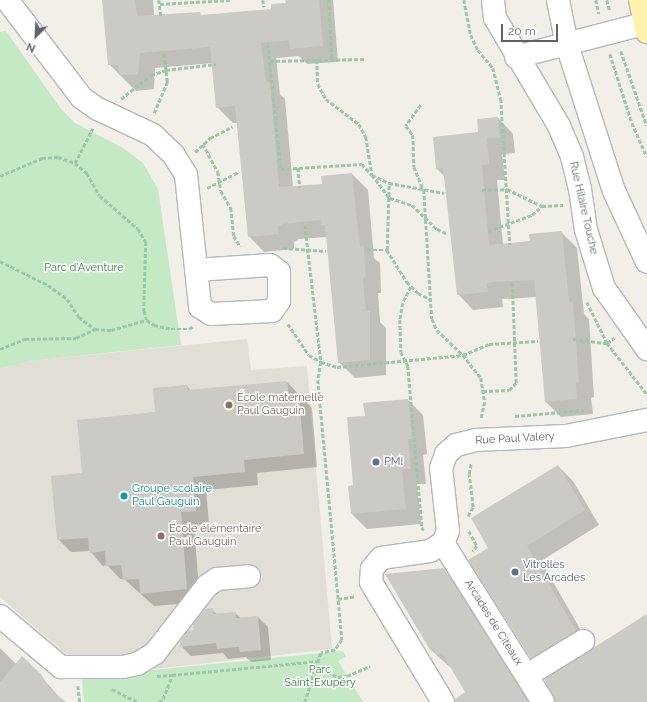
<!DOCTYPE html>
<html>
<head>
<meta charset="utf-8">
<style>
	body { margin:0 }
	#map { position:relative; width:647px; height:702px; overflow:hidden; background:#f1efe8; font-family:Raleway,sans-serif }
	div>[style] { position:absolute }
	.education>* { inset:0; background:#e1ded6 }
	.green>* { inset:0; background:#c5e8c5 }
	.shadow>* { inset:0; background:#0003 }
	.building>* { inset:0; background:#cccac5 }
	.path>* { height:2.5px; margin-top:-1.25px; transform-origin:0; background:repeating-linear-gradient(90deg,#9cc7a9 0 4px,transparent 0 6px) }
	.roads { filter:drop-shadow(1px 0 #b5b8bc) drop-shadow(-1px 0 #b5b8bc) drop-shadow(0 1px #b5b8bc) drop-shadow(0 -1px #b5b8bc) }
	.minor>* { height:22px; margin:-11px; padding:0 11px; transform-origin:11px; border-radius:11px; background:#fff }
	.major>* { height:22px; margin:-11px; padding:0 11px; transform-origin:11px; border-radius:11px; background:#fff2af }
	.dots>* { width:11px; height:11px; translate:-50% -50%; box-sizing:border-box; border:2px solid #fff; border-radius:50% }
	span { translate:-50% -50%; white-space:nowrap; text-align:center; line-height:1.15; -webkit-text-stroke:3px #fff; paint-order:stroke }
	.street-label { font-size:11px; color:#5f6368 }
	.park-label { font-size:11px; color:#348238 }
	.education-label { font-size:11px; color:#785e54 }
	.left { translate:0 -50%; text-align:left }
	.service-label { font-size:11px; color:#4e5e75 }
	.culture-label { font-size:11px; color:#0d838f }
	.north { position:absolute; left:16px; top:16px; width:40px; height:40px; -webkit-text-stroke:3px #fff; paint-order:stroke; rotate:204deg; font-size:11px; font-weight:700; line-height:16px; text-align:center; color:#5f6368 }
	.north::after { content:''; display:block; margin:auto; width:14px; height:18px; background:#5f6368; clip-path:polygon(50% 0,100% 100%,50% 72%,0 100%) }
	.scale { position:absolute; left:501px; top:24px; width:57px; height:18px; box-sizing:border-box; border:2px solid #5f6368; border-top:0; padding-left:5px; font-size:12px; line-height:14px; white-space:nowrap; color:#5f6368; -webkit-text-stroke:3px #fff; paint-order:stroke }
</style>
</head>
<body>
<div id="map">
	<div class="education">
		<i style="clip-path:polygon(247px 339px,251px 370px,307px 366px,332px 649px,91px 676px,0 597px,0 369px,30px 361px)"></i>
	</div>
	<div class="green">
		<i style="clip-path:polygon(6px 31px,61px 109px,75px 123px,123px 148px,143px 163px,158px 189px,181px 345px,30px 361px,0 369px,0 32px)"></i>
		<i style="clip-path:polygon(343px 651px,346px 656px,338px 661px,363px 702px,84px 702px,82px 677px)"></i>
	</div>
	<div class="shadow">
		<i style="clip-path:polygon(103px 0,153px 0,154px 15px,202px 16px,272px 10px,287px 4px,286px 0,333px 0,338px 62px,307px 64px,299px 56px,276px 58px,280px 94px,285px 99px,293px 187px,323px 185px,322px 177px,352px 174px,368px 190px,374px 258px,380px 263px,381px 293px,378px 293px,380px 322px,386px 328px,386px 375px,355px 378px,339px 362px,327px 237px,299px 239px,294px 242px,294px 249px,264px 252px,249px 236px,237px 123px,233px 123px,217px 107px,213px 63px,155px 68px,154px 89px,136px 91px,109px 64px)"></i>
		<i style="clip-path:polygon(498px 118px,513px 134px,515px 153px,502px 154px,505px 180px,497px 180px,503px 245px,531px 242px,561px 232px,577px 248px,584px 314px,589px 319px,594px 397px,591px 398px,593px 414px,561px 417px,546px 402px,536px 297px,502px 299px,503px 307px,473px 310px,458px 294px,445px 177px,437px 169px)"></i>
		<i style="clip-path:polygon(287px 382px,312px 408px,317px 467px,257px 473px,258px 485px,206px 490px,209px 524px,194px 525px,200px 602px,154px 606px,124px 579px,120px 579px,107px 565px,103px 566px,90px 551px,71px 552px,58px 539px,83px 474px,187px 386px,191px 391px)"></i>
		<i style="clip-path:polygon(408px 400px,423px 415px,427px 454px,423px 455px,426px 484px,417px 484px,421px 524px,367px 529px,352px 514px,354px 486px)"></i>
		<i style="clip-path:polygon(558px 466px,573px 481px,599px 525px,541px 561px,590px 646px,546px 673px,532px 658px,489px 548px)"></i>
		<i style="clip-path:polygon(445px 572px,459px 586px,532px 702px,465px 702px,467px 692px,452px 669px,431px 650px,387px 575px)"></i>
		<i style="clip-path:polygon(212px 610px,217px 614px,235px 613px,241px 618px,258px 617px,268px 627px,271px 660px,251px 662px,246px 657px,228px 659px,223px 653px,191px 656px,181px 646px)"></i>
		<i style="clip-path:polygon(0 648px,16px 664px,33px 668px,64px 702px,0 702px)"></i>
	</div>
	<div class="building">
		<i style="clip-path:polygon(102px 0,135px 0,137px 16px,200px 12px,201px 15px,271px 9px,271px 4px,286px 3px,285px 0,319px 0,323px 46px,290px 49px,289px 40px,261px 43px,266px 82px,270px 82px,279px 187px,322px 184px,321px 176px,352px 173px,360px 246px,364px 246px,366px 277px,363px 278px,366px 311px,370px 311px,370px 360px,338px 363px,325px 225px,321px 225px,320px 220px,283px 224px,278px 226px,279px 234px,248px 237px,235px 106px,216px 108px,210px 47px,140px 53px,138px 74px,119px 75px,118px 65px,108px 65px)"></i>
		<i style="clip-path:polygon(498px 117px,500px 138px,487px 138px,489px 164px,482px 165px,489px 245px,530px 241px,529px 234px,562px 231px,569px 302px,573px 302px,579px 382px,576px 383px,577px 399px,545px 402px,534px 280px,492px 282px,487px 284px,488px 292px,457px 295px,443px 168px,436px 169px,433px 137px,478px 132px,477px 119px)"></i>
		<i style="clip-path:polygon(287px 381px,289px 395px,299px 394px,304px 454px,244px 460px,245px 472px,193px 477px,196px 511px,181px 512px,187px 589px,140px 594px,139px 579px,123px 580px,121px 565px,106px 566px,105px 551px,89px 553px,88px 538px,57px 540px,51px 476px,82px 473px,77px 420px,155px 412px,153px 388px,187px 385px,188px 390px)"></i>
		<i style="clip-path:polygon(408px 399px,412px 439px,408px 439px,411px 469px,402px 469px,406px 509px,351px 514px,348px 486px,353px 485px,347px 417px,365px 416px,363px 403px)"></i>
		<i style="clip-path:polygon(558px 465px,585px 510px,527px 546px,576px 631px,531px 659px,468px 560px,488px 548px,471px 518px)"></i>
		<i style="clip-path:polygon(444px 568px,528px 702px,455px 702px,455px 699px,465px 692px,442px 653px,437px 656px,433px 649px,430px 650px,385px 574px)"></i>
		<i style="clip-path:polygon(213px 608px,214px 614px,236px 612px,236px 618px,258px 616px,261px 650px,240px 652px,239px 647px,217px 649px,216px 643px,180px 647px,180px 642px,188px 631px,194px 630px,193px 624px,205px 609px)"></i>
		<i style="clip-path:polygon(647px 614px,647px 702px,555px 702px,544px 679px)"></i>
		<i style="clip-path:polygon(22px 656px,41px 674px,50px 689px,66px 702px,0 702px,0 682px)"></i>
	</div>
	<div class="path">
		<i style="left:159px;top:0;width:16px;rotate:83deg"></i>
		<i style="left:263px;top:0;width:7px;rotate:82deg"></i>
		<i style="left:329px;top:0;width:59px;rotate:87.1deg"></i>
		<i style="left:464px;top:0;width:36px;rotate:79deg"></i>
		<i style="left:471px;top:35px;width:17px;rotate:65deg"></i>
		<i style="left:478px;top:50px;width:23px;rotate:50deg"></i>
		<i style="left:493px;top:68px;width:32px;rotate:76deg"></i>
		<i style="left:501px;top:99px;width:146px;rotate:86.5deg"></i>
		<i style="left:596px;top:0;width:14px;rotate:78deg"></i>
		<i style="left:607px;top:0;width:11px;rotate:75deg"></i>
		<i style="left:160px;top:4px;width:70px;rotate:-3.3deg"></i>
		<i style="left:268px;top:44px;width:126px;rotate:84.1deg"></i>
		<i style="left:281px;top:169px;width:81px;rotate:-3.5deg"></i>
		<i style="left:362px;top:164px;width:15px;rotate:48deg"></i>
		<i style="left:372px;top:175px;width:19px;rotate:25deg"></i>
		<i style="left:389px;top:183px;width:56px;rotate:10.3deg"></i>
		<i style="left:621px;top:51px;width:79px;rotate:70.9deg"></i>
		<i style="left:610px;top:54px;width:72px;rotate:72.3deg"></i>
		<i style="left:632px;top:123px;width:37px;rotate:66deg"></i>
		<i style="left:317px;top:60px;width:24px;rotate:88deg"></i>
		<i style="left:318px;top:84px;width:17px;rotate:62deg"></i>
		<i style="left:326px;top:99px;width:41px;rotate:37.1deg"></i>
		<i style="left:359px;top:124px;width:15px;rotate:62deg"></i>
		<i style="left:366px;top:137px;width:38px;rotate:81deg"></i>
		<i style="left:372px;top:175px;width:29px;rotate:52deg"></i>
		<i style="left:390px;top:198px;width:23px;rotate:18deg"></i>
		<i style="left:412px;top:205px;width:35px;rotate:44deg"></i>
		<i style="left:437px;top:229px;width:12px;rotate:24deg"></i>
		<i style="left:270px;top:61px;width:96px;rotate:-1.2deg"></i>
		<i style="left:121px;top:99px;width:38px;rotate:-39deg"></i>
		<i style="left:151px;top:75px;width:16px;rotate:-18deg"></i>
		<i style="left:166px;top:70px;width:50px;rotate:-6.8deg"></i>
		<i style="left:421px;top:105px;width:26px;rotate:126deg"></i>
		<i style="left:406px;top:126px;width:11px;rotate:52deg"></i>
		<i style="left:413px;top:135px;width:32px;rotate:88deg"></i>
		<i style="left:414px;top:167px;width:25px;rotate:67deg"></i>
		<i style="left:424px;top:190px;width:129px;rotate:86.5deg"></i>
		<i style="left:432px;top:319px;width:12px;rotate:66deg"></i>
		<i style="left:437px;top:330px;width:36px;rotate:44deg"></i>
		<i style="left:463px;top:355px;width:29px;rotate:52deg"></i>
		<i style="left:481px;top:378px;width:24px;rotate:81deg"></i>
		<i style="left:485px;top:402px;width:17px;rotate:103deg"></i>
		<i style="left:154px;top:113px;width:34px;rotate:-67deg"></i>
		<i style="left:167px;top:82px;width:28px;rotate:-96deg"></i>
		<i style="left:203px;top:144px;width:32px;rotate:62deg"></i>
		<i style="left:218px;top:172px;width:19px;rotate:81deg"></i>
		<i style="left:221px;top:191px;width:20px;rotate:60deg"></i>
		<i style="left:231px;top:208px;width:28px;rotate:84deg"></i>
		<i style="left:234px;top:236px;width:12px;rotate:59deg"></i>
		<i style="left:195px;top:152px;width:21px;rotate:-43deg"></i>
		<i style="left:210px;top:138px;width:25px;rotate:-27deg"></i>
		<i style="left:75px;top:163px;width:39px;rotate:-63deg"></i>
		<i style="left:298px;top:168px;width:20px;rotate:84deg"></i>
		<i style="left:0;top:176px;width:46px;rotate:-23.2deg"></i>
		<i style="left:42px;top:158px;width:16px;rotate:-4deg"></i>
		<i style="left:58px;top:157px;width:18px;rotate:19deg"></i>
		<i style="left:75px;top:163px;width:16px;rotate:40deg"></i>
		<i style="left:87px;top:173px;width:26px;rotate:61deg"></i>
		<i style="left:100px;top:196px;width:50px;rotate:41deg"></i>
		<i style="left:138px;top:229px;width:15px;rotate:58deg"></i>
		<i style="left:146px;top:242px;width:69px;rotate:91.7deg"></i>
		<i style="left:144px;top:311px;width:9px;rotate:72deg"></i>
		<i style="left:147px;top:320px;width:9px;rotate:36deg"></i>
		<i style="left:154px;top:325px;width:17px;rotate:13deg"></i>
		<i style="left:171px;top:329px;width:18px"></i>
		<i style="left:189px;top:329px;width:5px;rotate:-37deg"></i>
		<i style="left:207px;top:188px;width:36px;rotate:-27deg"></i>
		<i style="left:482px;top:190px;width:25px;rotate:-2deg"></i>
		<i style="left:507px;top:189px;width:39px;rotate:26deg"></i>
		<i style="left:542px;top:206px;width:21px;rotate:-3deg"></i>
		<i style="left:305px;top:225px;width:138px;rotate:83.3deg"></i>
		<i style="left:321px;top:362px;width:18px;rotate:99deg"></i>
		<i style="left:318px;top:380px;width:261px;rotate:84.7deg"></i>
		<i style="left:342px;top:640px;width:12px;rotate:125deg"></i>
		<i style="left:335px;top:650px;width:14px;rotate:168deg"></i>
		<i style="left:321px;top:653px;width:52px;rotate:108.1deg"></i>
		<i style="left:488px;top:231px;width:47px;rotate:-20deg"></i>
		<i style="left:532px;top:215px;width:13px;rotate:-42deg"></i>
		<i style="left:283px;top:248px;width:43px;rotate:4deg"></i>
		<i style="left:367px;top:250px;width:20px"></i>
		<i style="left:387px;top:250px;width:67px;rotate:-88.3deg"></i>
		<i style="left:387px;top:250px;width:38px;rotate:58deg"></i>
		<i style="left:407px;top:282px;width:16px;rotate:45deg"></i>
		<i style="left:418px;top:293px;width:13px;rotate:27deg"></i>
		<i style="left:0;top:261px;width:54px;rotate:26.6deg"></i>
		<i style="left:48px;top:285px;width:24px;rotate:36deg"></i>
		<i style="left:67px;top:299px;width:22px;rotate:56deg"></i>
		<i style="left:79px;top:317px;width:20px;rotate:37deg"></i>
		<i style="left:95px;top:329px;width:16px;rotate:4deg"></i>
		<i style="left:111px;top:330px;width:37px;rotate:-16deg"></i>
		<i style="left:411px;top:287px;width:18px;rotate:117deg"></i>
		<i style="left:403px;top:303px;width:17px;rotate:100deg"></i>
		<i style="left:400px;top:320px;width:32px;rotate:88deg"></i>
		<i style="left:401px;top:352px;width:16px;rotate:63deg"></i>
		<i style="left:408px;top:366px;width:162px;rotate:85deg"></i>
		<i style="left:422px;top:527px;width:4px;rotate:63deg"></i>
		<i style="left:587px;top:302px;width:46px;rotate:64deg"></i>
		<i style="left:607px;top:343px;width:65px;rotate:51.9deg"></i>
		<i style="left:288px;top:324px;width:37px;rotate:56deg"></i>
		<i style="left:309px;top:355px;width:14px;rotate:30deg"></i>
		<i style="left:321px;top:362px;width:17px;rotate:17deg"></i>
		<i style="left:337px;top:367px;width:127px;rotate:-5.4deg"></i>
		<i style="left:463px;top:355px;width:28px;rotate:-23deg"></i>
		<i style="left:489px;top:344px;width:49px;rotate:-3.5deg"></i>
		<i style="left:573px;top:339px;width:34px;rotate:7deg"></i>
		<i style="left:607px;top:343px;width:9px;rotate:-36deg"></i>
		<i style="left:0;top:349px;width:27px;rotate:-22deg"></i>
		<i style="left:25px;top:339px;width:51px;rotate:-1.1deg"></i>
		<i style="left:76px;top:338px;width:21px;rotate:-25deg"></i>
		<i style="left:483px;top:391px;width:26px;rotate:-2deg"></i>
		<i style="left:509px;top:390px;width:10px;rotate:-45deg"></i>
		<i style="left:516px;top:383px;width:100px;rotate:-92.3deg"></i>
		<i style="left:515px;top:416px;width:69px;rotate:-5deg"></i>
		<i style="left:468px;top:516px;width:10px;rotate:-61deg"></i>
		<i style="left:473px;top:507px;width:33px;rotate:-97deg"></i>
		<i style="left:469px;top:474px;width:11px;rotate:-80deg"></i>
		<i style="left:469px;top:531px;width:17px;rotate:62deg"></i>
		<i style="left:477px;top:546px;width:7px;rotate:124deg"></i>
		<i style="left:338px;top:599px;width:18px;rotate:-9deg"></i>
		<i style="left:317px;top:666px;width:24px;rotate:28deg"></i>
		<i style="left:338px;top:677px;width:9px;rotate:-6deg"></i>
		<i style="left:347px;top:676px;width:25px;rotate:-23deg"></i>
		<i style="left:157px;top:676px;width:15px;rotate:-4deg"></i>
		<i style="left:78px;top:686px;width:16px;rotate:83deg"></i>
		<i style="left:112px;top:689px;width:29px;rotate:27deg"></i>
		<i style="left:159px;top:702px;width:5px;rotate:-37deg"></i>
		<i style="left:163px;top:699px;width:26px;rotate:-69deg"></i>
		<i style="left:172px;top:675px;width:148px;rotate:-5.4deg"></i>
	</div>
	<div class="roads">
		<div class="minor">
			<i style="left:7px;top:0;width:123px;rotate:52.6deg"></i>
			<i style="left:82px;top:98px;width:19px;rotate:35deg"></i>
			<i style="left:98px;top:109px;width:61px;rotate:25.3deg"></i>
			<i style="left:153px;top:135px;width:28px;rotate:44deg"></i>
			<i style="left:173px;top:154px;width:25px;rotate:58deg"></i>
			<i style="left:186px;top:175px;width:133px;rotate:83.9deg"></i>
			<i style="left:200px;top:307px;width:13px;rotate:32deg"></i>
			<i style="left:211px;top:314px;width:61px;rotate:-2.8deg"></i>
			<i style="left:272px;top:311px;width:12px;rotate:-55deg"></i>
			<i style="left:279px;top:301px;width:29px;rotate:-90deg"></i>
			<i style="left:279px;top:272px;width:11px;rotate:-142deg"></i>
			<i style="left:270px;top:265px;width:74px;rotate:176.1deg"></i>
			<i style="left:493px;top:0;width:18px;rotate:84deg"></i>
			<i style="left:495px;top:18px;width:126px;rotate:59.3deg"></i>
			<i style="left:559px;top:126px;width:34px;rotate:67deg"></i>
			<i style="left:572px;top:157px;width:33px;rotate:76deg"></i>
			<i style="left:580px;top:189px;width:41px;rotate:81.7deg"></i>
			<i style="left:586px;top:230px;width:61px;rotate:72.8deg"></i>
			<i style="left:604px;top:288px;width:75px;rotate:54.8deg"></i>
			<i style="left:558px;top:0;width:46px;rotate:78.7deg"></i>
			<i style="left:567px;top:45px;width:153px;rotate:72.2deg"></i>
			<i style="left:614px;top:191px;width:78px;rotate:65.1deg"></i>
			<i style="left:516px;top:57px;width:132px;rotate:-14.5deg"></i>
			<i style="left:443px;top:543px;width:188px;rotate:57.8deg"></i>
			<i style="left:0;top:616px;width:80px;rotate:39.9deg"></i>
			<i style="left:61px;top:667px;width:62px"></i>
			<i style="left:123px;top:667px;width:14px;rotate:-12deg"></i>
			<i style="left:137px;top:664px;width:21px;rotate:-31deg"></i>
			<i style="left:155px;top:653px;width:85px;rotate:-52.2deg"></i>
			<i style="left:207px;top:586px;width:12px;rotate:-35deg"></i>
			<i style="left:217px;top:579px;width:32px;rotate:-5deg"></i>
			<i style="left:539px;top:668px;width:52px;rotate:-31.5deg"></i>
			<i style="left:443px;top:702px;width:140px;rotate:-121deg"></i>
			<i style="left:371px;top:582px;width:13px;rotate:-86deg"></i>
			<i style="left:372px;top:569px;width:14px;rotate:-51deg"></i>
			<i style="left:381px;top:558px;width:49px;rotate:-8.1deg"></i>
			<i style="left:430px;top:551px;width:15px;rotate:-32deg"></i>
			<i style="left:443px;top:543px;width:13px;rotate:-67deg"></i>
			<i style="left:448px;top:531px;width:63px;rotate:-96.3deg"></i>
			<i style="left:441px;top:468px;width:15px;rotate:-70deg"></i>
			<i style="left:446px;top:454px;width:13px;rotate:-42deg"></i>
			<i style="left:456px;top:445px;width:21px;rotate:-14deg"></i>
			<i style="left:476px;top:440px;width:90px;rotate:-2.5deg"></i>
			<i style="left:566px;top:436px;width:83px;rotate:-11.2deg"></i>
		</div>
		<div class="major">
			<i style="left:640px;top:0;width:33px;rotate:78deg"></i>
		</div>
	</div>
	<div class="dots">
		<i style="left:229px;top:405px;background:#8d6e63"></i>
		<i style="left:376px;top:462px;background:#5c6f8a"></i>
		<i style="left:124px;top:496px;background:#0f9aa8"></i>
		<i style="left:161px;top:536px;background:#8d6e63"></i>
		<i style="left:515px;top:572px;background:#5c6f8a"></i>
	</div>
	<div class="street-label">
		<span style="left:583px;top:208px;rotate:77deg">Rue Hilaire Touche</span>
		<span style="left:515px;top:439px;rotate:-3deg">Rue Paul Valéry</span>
		<span style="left:493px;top:623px;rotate:58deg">Arcades de Citeaux</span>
	</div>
	<div class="park-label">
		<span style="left:84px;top:268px">Parc d'Aventure</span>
		<span style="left:320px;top:677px">Parc<br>Saint-Exupéry</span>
	</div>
	<div class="education-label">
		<span class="left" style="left:237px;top:405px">École maternelle<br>Paul Gauguin</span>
		<span class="left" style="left:169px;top:536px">École élémentaire<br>Paul Gauguin</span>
	</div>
	<div class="service-label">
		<span class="left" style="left:384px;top:462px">PMI</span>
		<span class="left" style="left:523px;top:572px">Vitrolles<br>Les Arcades</span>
	</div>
	<div class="culture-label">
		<span class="left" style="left:132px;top:496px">Groupe scolaire<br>Paul Gauguin</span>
	</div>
	<div class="north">N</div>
	<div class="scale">20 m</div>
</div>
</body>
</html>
